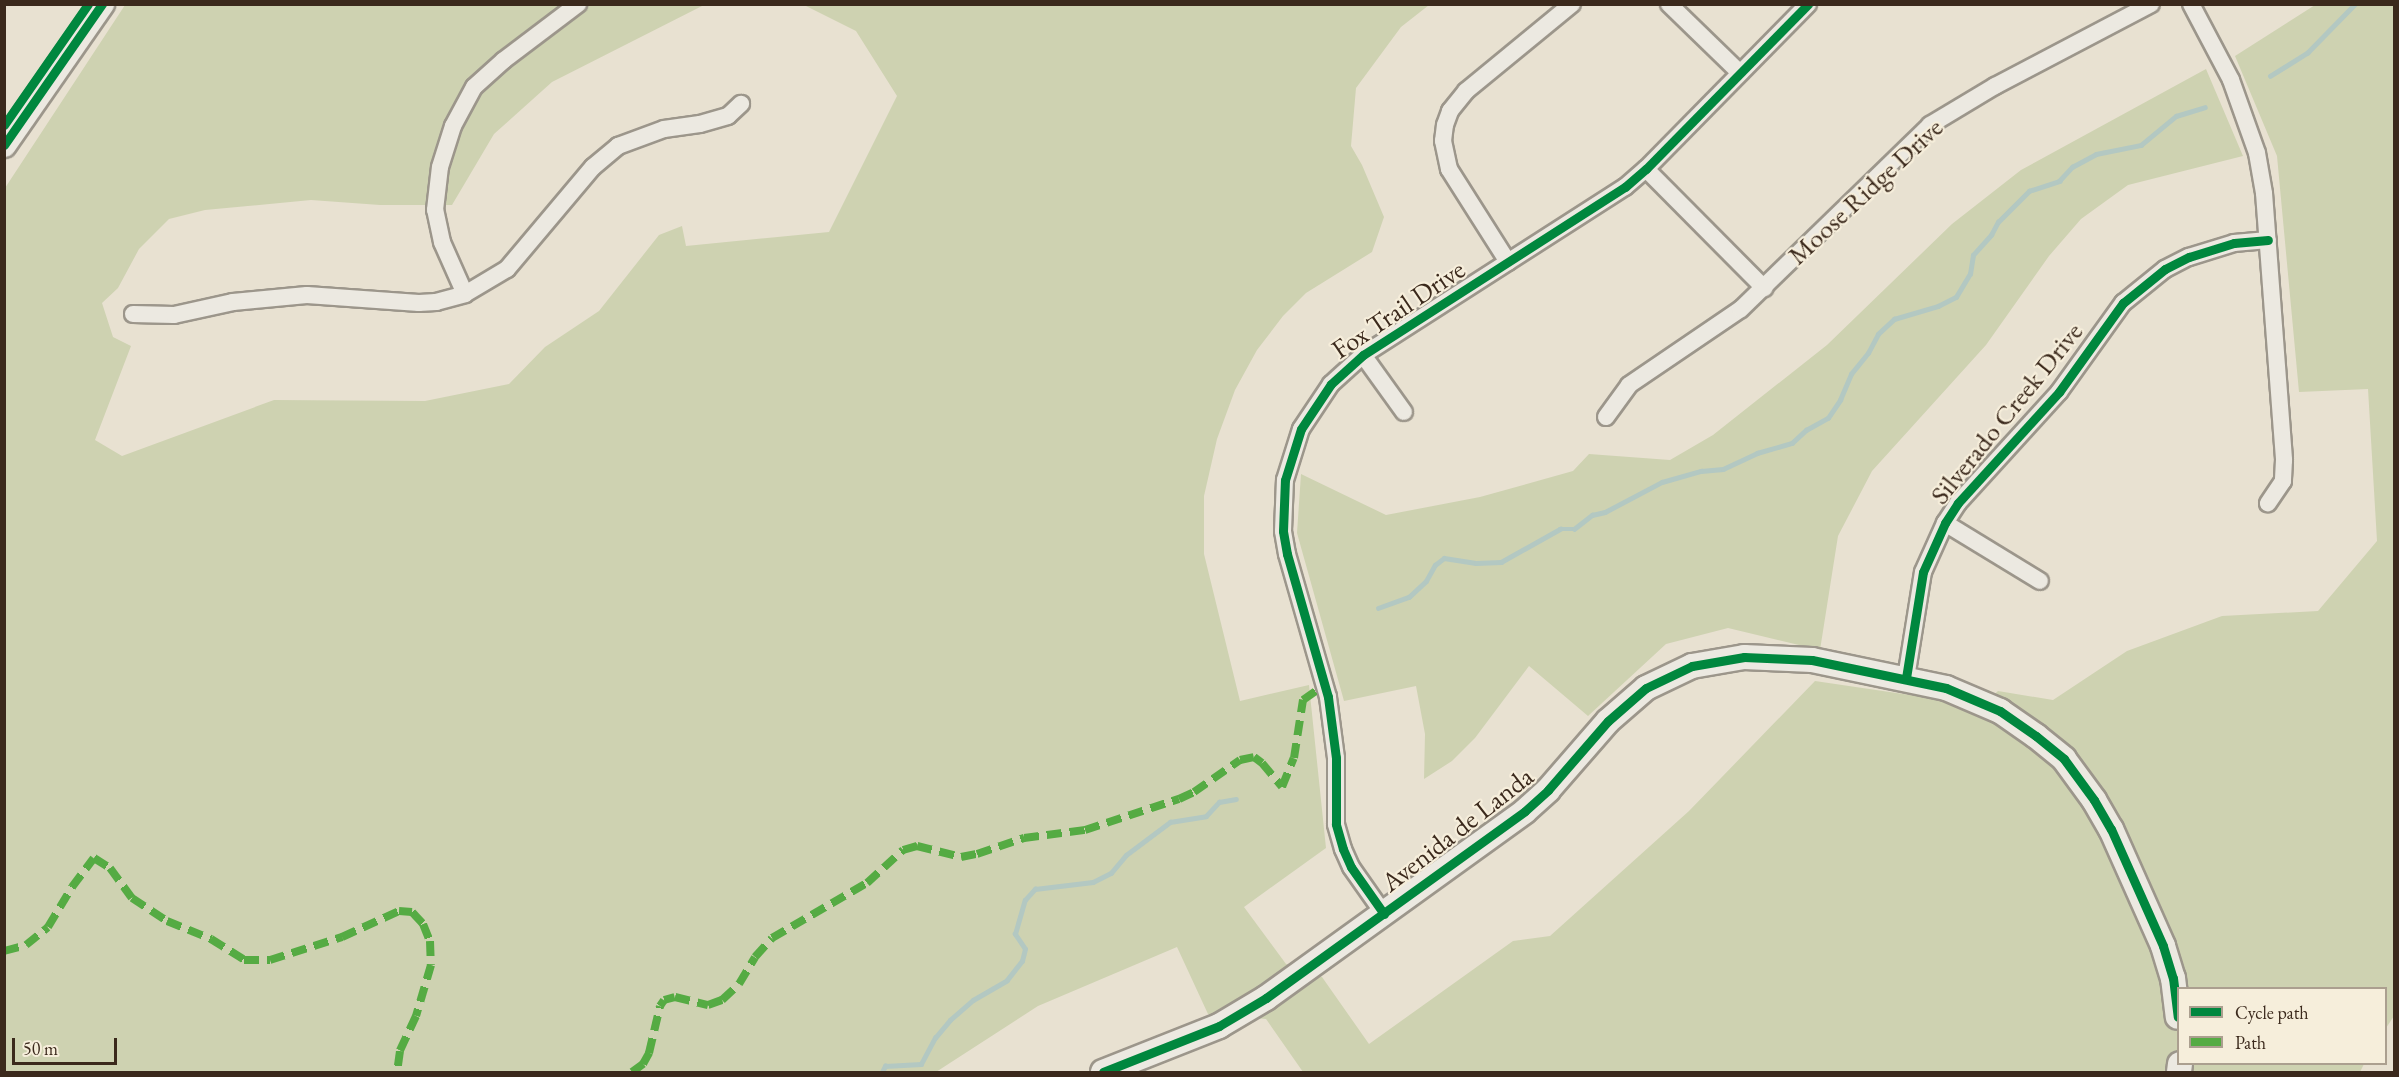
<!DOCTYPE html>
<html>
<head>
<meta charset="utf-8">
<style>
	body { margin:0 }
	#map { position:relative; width:2399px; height:1077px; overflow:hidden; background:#e8e1d1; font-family:"EB Garamond",serif }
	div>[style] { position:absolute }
	.green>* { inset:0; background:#ced2b1 }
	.stream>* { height:4.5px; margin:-2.25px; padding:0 2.25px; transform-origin:2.25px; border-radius:2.25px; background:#b3c8c2 }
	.roads { filter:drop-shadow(2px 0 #9c968b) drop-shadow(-2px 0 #9c968b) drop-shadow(0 2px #9c968b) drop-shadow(0 -2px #9c968b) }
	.street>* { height:16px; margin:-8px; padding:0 8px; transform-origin:8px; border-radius:8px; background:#ece9e1 }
	.secondary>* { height:24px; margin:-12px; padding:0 12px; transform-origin:12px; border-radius:12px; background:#ece9e1 }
	.quiet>* { height:8px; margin-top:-4px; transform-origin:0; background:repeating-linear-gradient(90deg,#55ab43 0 15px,transparent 0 23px) }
	.cycleway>* { height:9px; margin:-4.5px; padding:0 4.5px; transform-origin:4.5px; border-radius:4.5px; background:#00873e }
	span { translate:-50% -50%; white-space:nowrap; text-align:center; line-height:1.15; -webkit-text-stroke:4.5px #f6eedb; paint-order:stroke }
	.street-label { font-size:27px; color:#3b291c }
	.frame { position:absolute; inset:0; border:6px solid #3b291c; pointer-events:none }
	.legend { position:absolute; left:2177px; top:987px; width:210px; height:78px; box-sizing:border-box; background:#f6eedb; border:2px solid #ab9f8f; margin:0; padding:8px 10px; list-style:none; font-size:18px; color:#3b291c }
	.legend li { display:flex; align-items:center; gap:12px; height:30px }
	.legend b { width:30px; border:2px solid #ab9f8f }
	.scale { position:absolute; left:12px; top:1038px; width:105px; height:27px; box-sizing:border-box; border:3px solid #3b291c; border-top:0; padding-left:8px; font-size:18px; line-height:21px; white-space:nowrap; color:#3b291c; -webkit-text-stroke:4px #f6eedb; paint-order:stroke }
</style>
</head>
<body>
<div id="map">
	<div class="green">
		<i style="clip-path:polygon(125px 5px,704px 5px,552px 82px,494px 134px,452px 205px,380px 205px,311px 200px,205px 210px,169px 219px,139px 249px,118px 288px,102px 303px,113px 337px,131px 346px,95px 440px,122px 456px,274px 400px,425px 401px,509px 384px,545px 347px,599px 311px,659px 235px,682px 226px,686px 246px,829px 232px,897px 96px,856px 31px,804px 5px,1429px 5px,1401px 27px,1356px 88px,1351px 146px,1362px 165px,1384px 217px,1372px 252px,1306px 293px,1283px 316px,1257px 350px,1235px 390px,1217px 439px,1204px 496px,1204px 554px,1240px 701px,1309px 685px,1326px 848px,1244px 907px,1286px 964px,1322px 977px,1369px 1044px,1513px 941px,1550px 936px,1689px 811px,1815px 681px,1937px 699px,1974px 713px,1998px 691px,2053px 700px,2127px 651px,2222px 616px,2318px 611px,2377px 541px,2368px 389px,2299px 392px,2277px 156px,2235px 56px,2315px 5px,2394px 5px,2394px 1016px,2386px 1028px,2386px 988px,2178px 988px,2178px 1064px,2364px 1064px,2360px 1072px,1303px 1072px,1266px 1019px,1208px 1014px,1177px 947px,1038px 1006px,936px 1072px,5px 1072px,5px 188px)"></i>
		<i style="clip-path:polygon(2206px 69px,2243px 156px,2128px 185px,2081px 219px,2049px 256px,1986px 345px,1872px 471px,1838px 536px,1820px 650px,1728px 628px,1666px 644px,1588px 716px,1529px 666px,1475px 738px,1452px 761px,1424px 779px,1425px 734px,1416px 686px,1344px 701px,1297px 533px,1301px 474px,1386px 515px,1480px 497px,1573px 471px,1589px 454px,1670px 460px,1713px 435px,1827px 345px,1952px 224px,2021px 170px)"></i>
	</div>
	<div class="stream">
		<i style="left:2270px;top:76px;width:44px;rotate:-31.9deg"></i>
		<i style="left:2307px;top:53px;width:69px;rotate:-45.6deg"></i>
		<i style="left:1378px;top:608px;width:33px;rotate:-20deg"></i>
		<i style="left:1409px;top:597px;width:23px;rotate:-43deg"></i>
		<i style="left:1426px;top:581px;width:18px;rotate:-61deg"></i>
		<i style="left:1435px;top:565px;width:11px;rotate:-38deg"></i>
		<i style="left:1444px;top:558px;width:32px;rotate:9deg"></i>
		<i style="left:1476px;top:563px;width:25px;rotate:-2deg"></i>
		<i style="left:1501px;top:562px;width:68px;rotate:-29.2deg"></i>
		<i style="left:1560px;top:529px;width:14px"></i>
		<i style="left:1574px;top:529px;width:23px;rotate:-38deg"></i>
		<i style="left:1592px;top:515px;width:13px;rotate:-13deg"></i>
		<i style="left:1605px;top:512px;width:64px;rotate:-27.8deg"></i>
		<i style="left:1662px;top:482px;width:41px;rotate:-15.8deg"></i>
		<i style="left:1701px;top:471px;width:22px;rotate:-5deg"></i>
		<i style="left:1723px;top:469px;width:38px;rotate:-25deg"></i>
		<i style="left:1757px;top:453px;width:36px;rotate:-16deg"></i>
		<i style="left:1792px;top:443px;width:19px;rotate:-43deg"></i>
		<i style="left:1806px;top:430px;width:25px;rotate:-29deg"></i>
		<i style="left:1828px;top:418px;width:22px;rotate:-56deg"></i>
		<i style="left:1840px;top:400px;width:28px;rotate:-67deg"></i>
		<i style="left:1851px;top:374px;width:27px;rotate:-51deg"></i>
		<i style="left:1868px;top:353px;width:21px;rotate:-62deg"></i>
		<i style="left:1878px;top:334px;width:22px;rotate:-43deg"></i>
		<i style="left:1894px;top:319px;width:46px;rotate:-16.5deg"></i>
		<i style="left:1938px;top:306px;width:20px;rotate:-27deg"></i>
		<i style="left:1956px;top:297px;width:27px;rotate:-59deg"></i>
		<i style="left:1970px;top:274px;width:19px;rotate:-81deg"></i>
		<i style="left:1973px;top:255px;width:27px;rotate:-48deg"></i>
		<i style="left:1991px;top:235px;width:15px;rotate:-62deg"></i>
		<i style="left:1998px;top:222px;width:44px;rotate:-45deg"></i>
		<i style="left:2029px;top:191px;width:32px;rotate:-18deg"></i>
		<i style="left:2059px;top:181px;width:19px;rotate:-47deg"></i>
		<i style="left:2072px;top:167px;width:27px;rotate:-28deg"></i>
		<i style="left:2096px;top:154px;width:46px;rotate:-11.3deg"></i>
		<i style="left:2141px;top:145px;width:45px;rotate:-39.6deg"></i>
		<i style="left:2176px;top:116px;width:30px;rotate:-17deg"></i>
		<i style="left:882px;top:1072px;width:7px;rotate:-63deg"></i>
		<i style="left:885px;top:1066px;width:36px;rotate:-3deg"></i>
		<i style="left:921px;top:1064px;width:30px;rotate:-62deg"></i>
		<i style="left:935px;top:1038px;width:23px;rotate:-50deg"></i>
		<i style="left:950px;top:1020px;width:30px;rotate:-41deg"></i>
		<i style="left:973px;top:1000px;width:39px;rotate:-30deg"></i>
		<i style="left:1007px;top:980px;width:24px;rotate:-52deg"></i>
		<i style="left:1022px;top:961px;width:12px;rotate:-76deg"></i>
		<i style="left:1025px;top:949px;width:18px;rotate:-124deg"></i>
		<i style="left:1015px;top:934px;width:35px;rotate:-74deg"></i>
		<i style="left:1025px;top:900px;width:15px;rotate:-48deg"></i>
		<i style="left:1035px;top:889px;width:58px;rotate:-6.9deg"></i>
		<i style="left:1093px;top:882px;width:20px;rotate:-27deg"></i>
		<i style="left:1111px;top:873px;width:23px;rotate:-50deg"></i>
		<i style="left:1126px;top:855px;width:55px;rotate:-36.9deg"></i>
		<i style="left:1170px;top:822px;width:36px;rotate:-9deg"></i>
		<i style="left:1206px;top:816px;width:19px;rotate:-47deg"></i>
		<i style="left:1219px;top:802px;width:17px;rotate:-10deg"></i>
	</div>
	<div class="roads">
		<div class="street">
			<i style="left:1669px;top:4px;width:99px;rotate:44.2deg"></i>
			<i style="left:2191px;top:4px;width:86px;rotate:62.2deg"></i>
			<i style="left:2231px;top:80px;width:77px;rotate:70.4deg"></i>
			<i style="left:2257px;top:153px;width:41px;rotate:80.1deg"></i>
			<i style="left:2264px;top:193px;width:268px;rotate:85.7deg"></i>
			<i style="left:2284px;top:460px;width:21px;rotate:93deg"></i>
			<i style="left:2283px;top:481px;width:27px;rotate:124deg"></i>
			<i style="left:1646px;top:169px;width:168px;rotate:45.2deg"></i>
			<i style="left:1508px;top:262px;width:110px;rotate:-122.4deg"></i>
			<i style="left:1449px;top:169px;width:29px;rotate:-102deg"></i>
			<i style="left:1443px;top:141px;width:16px;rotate:-83deg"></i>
			<i style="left:1445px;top:125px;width:15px;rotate:-70deg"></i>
			<i style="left:1450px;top:111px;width:26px;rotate:-51deg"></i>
			<i style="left:1466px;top:91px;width:137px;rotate:-39.4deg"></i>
			<i style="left:465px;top:294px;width:57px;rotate:-113.9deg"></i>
			<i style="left:442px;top:242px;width:33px;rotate:-102deg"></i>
			<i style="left:435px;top:210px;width:43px;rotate:-83.4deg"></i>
			<i style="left:440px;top:167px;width:43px;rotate:-72.4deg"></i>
			<i style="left:453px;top:126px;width:44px;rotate:-61.7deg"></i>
			<i style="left:474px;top:87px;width:40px;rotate:-42deg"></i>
			<i style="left:504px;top:60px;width:93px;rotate:-37.1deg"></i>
			<i style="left:133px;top:314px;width:41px;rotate:1.4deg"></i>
			<i style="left:174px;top:315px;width:60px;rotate:-12.4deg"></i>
			<i style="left:233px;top:302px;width:74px;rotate:-5.4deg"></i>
			<i style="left:307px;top:295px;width:112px;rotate:4.1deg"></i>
			<i style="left:419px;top:303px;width:17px;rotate:-3deg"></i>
			<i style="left:436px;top:302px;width:30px;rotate:-15deg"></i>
			<i style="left:465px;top:294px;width:49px;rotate:-30.8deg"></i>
			<i style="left:507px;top:269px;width:133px;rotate:-49.9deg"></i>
			<i style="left:593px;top:167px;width:33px;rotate:-40deg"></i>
			<i style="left:618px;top:146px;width:49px;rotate:-20.3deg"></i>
			<i style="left:664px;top:129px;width:36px;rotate:-8deg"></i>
			<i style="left:700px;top:124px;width:29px;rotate:-16deg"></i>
			<i style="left:728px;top:116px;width:18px;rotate:-43deg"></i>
			<i style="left:1363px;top:355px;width:70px;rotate:54.3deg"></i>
			<i style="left:1606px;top:417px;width:39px;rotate:-54deg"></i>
			<i style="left:1629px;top:385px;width:135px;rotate:-34.2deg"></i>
			<i style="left:1741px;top:309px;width:264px;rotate:-44.2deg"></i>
			<i style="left:1930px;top:125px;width:76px;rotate:-31deg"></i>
			<i style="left:1995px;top:86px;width:176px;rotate:-27.7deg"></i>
			<i style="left:1945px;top:523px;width:111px;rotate:31.4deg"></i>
			<i style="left:1906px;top:678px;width:107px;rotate:-80.9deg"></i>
			<i style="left:1923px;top:572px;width:54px;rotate:-65.8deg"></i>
			<i style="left:1945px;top:523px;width:24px;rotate:-57deg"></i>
			<i style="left:1958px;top:503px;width:150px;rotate:-47.7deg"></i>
			<i style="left:2059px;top:392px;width:110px;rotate:-54.3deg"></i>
			<i style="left:2123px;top:303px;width:54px;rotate:-39deg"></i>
			<i style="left:2165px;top:269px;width:27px;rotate:-27deg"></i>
			<i style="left:2189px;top:257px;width:47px;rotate:-17.3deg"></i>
			<i style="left:2234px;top:243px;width:34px;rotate:-5deg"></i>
			<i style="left:1384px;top:914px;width:57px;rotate:-125.1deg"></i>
			<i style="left:1351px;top:867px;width:20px;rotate:-114deg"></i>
			<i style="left:1343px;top:849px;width:26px;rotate:-106deg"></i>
			<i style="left:1336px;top:824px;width:66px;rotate:-90deg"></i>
			<i style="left:1336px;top:758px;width:62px;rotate:-97.5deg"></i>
			<i style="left:1328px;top:697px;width:149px;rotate:-106deg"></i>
			<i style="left:1287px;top:554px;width:23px;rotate:-100deg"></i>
			<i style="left:1283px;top:531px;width:51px;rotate:-87.8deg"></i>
			<i style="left:1285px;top:480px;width:53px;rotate:-72.6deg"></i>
			<i style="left:1301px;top:429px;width:54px;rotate:-56.3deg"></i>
			<i style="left:1331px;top:384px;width:43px;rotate:-42.2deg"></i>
			<i style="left:1363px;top:355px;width:311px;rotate:-32.7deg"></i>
			<i style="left:1625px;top:187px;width:28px;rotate:-41deg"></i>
			<i style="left:1646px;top:169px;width:231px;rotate:-45.5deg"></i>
		</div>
		<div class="secondary">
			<i style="left:4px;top:145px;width:172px;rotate:-55.2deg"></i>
			<i style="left:1103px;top:1072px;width:125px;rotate:-21.6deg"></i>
			<i style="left:1219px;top:1026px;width:55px;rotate:-30.8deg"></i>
			<i style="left:1266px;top:998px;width:319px;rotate:-35.8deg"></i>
			<i style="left:1525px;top:811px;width:31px;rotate:-42deg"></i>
			<i style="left:1548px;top:790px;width:91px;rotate:-49deg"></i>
			<i style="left:1608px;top:721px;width:50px;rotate:-41deg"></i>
			<i style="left:1646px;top:688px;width:51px;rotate:-25.6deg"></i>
			<i style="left:1692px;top:666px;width:53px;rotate:-9.8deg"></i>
			<i style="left:1744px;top:657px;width:68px;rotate:2.5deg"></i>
			<i style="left:1812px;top:660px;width:137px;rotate:11.8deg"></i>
			<i style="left:1946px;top:688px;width:59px;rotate:23.1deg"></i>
			<i style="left:2000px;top:711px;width:44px;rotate:34.8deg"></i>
			<i style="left:2036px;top:736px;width:36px;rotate:39deg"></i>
			<i style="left:2064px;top:759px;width:51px;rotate:53.8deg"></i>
			<i style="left:2094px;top:800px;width:34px;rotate:60deg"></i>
			<i style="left:2111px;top:829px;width:128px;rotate:66deg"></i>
			<i style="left:2163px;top:946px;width:34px;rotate:73deg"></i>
			<i style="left:2173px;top:978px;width:39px;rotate:83deg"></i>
			<i style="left:2179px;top:1072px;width:8px;rotate:-83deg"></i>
		</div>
	</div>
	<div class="quiet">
		<i style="left:4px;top:951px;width:23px;rotate:-15deg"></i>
		<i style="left:26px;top:945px;width:28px;rotate:-39deg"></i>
		<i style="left:48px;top:927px;width:47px;rotate:-59deg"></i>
		<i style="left:72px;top:887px;width:36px;rotate:-53deg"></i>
		<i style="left:94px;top:858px;width:19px;rotate:32deg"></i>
		<i style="left:110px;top:868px;width:37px;rotate:54deg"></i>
		<i style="left:132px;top:898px;width:42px;rotate:33.3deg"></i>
		<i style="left:167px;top:921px;width:48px;rotate:22.2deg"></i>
		<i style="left:211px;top:939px;width:39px;rotate:32deg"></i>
		<i style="left:244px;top:960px;width:26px"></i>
		<i style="left:270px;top:960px;width:76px;rotate:-17.7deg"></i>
		<i style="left:342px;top:937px;width:63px;rotate:-24.5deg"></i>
		<i style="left:399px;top:911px;width:13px;rotate:4deg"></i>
		<i style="left:412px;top:912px;width:16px;rotate:47deg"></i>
		<i style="left:423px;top:924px;width:18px;rotate:68deg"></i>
		<i style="left:430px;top:941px;width:24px;rotate:88deg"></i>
		<i style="left:431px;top:965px;width:53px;rotate:106.4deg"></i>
		<i style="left:416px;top:1016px;width:38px;rotate:115deg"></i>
		<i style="left:400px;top:1051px;width:21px;rotate:98deg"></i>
		<i style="left:632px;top:1072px;width:14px;rotate:-36deg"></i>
		<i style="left:643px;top:1064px;width:13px;rotate:-61deg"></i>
		<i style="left:649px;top:1053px;width:48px;rotate:-76.8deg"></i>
		<i style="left:660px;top:1006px;width:7px;rotate:-56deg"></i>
		<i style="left:664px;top:1000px;width:11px;rotate:-15deg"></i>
		<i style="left:675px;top:997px;width:34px;rotate:14deg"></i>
		<i style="left:708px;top:1005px;width:15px;rotate:-20deg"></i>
		<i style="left:722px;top:1000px;width:23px;rotate:-43deg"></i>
		<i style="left:739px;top:984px;width:31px;rotate:-59deg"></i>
		<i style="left:755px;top:957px;width:25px;rotate:-48deg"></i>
		<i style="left:772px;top:938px;width:110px;rotate:-30.1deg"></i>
		<i style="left:867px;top:883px;width:49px;rotate:-42.5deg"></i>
		<i style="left:903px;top:850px;width:15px;rotate:-16deg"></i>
		<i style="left:917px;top:846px;width:45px;rotate:14deg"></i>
		<i style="left:961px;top:857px;width:16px;rotate:-11deg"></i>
		<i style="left:977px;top:854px;width:50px;rotate:-18.8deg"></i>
		<i style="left:1024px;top:838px;width:62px;rotate:-7.5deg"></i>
		<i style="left:1085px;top:830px;width:99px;rotate:-18.3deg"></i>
		<i style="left:1179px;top:799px;width:17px;rotate:-25deg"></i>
		<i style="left:1194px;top:792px;width:56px;rotate:-34.8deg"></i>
		<i style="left:1240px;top:760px;width:14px;rotate:-12deg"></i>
		<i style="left:1254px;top:757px;width:10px;rotate:37deg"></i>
		<i style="left:1262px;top:763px;width:31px;rotate:50deg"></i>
		<i style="left:1282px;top:787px;width:31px;rotate:-68deg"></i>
		<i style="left:1294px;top:758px;width:59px;rotate:-81.2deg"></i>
		<i style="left:1303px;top:700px;width:16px;rotate:-35deg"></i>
	</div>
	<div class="cycleway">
		<i style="left:4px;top:125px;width:147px;rotate:-55.2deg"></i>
		<i style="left:4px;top:145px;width:172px;rotate:-55.2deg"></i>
		<i style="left:1906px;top:678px;width:107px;rotate:-80.9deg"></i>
		<i style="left:1923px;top:572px;width:54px;rotate:-65.8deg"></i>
		<i style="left:1945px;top:523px;width:24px;rotate:-57deg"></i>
		<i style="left:1958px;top:503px;width:150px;rotate:-47.7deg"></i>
		<i style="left:2059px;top:392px;width:110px;rotate:-54.3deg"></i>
		<i style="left:2123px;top:303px;width:54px;rotate:-39deg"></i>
		<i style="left:2165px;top:269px;width:27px;rotate:-27deg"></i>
		<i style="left:2189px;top:257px;width:47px;rotate:-17.3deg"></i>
		<i style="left:2234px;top:243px;width:34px;rotate:-5deg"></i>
		<i style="left:1384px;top:914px;width:57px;rotate:-125.1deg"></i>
		<i style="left:1351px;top:867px;width:20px;rotate:-114deg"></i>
		<i style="left:1343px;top:849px;width:26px;rotate:-106deg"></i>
		<i style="left:1336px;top:824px;width:66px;rotate:-90deg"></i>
		<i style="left:1336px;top:758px;width:62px;rotate:-97.5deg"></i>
		<i style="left:1328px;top:697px;width:149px;rotate:-106deg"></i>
		<i style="left:1287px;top:554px;width:23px;rotate:-100deg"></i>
		<i style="left:1283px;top:531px;width:51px;rotate:-87.8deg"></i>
		<i style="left:1285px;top:480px;width:53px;rotate:-72.6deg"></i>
		<i style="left:1301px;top:429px;width:54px;rotate:-56.3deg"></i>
		<i style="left:1331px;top:384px;width:43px;rotate:-42.2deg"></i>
		<i style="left:1363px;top:355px;width:311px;rotate:-32.7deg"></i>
		<i style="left:1625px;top:187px;width:28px;rotate:-41deg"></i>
		<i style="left:1646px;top:169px;width:231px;rotate:-45.5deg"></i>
		<i style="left:1103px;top:1072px;width:125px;rotate:-21.6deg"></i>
		<i style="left:1219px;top:1026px;width:55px;rotate:-30.8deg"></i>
		<i style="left:1266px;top:998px;width:319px;rotate:-35.8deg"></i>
		<i style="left:1525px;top:811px;width:31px;rotate:-42deg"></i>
		<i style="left:1548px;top:790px;width:91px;rotate:-49deg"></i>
		<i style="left:1608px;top:721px;width:50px;rotate:-41deg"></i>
		<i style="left:1646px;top:688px;width:51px;rotate:-25.6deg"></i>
		<i style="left:1692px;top:666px;width:53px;rotate:-9.8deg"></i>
		<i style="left:1744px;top:657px;width:68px;rotate:2.5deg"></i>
		<i style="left:1812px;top:660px;width:137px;rotate:11.8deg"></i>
		<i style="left:1946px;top:688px;width:59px;rotate:23.1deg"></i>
		<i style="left:2000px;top:711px;width:44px;rotate:34.8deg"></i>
		<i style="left:2036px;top:736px;width:36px;rotate:39deg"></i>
		<i style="left:2064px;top:759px;width:51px;rotate:53.8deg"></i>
		<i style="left:2094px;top:800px;width:34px;rotate:60deg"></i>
		<i style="left:2111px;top:829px;width:128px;rotate:66deg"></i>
		<i style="left:2163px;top:946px;width:34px;rotate:73deg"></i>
		<i style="left:2173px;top:978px;width:39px;rotate:83deg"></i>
	</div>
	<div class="street-label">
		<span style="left:1865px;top:191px;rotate:-43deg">Moose Ridge Drive</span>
		<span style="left:1398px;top:309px;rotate:-34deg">Fox Trail Drive</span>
		<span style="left:2006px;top:413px;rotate:-51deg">Silverado Creek Drive</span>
		<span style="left:1457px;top:829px;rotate:-38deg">Avenida de Landa</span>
	</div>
	<div class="frame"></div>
	<ul class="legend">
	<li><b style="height:8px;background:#00873e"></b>Cycle path</li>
	<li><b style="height:8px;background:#55ab43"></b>Path</li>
	</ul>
	<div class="scale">50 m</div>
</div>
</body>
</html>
